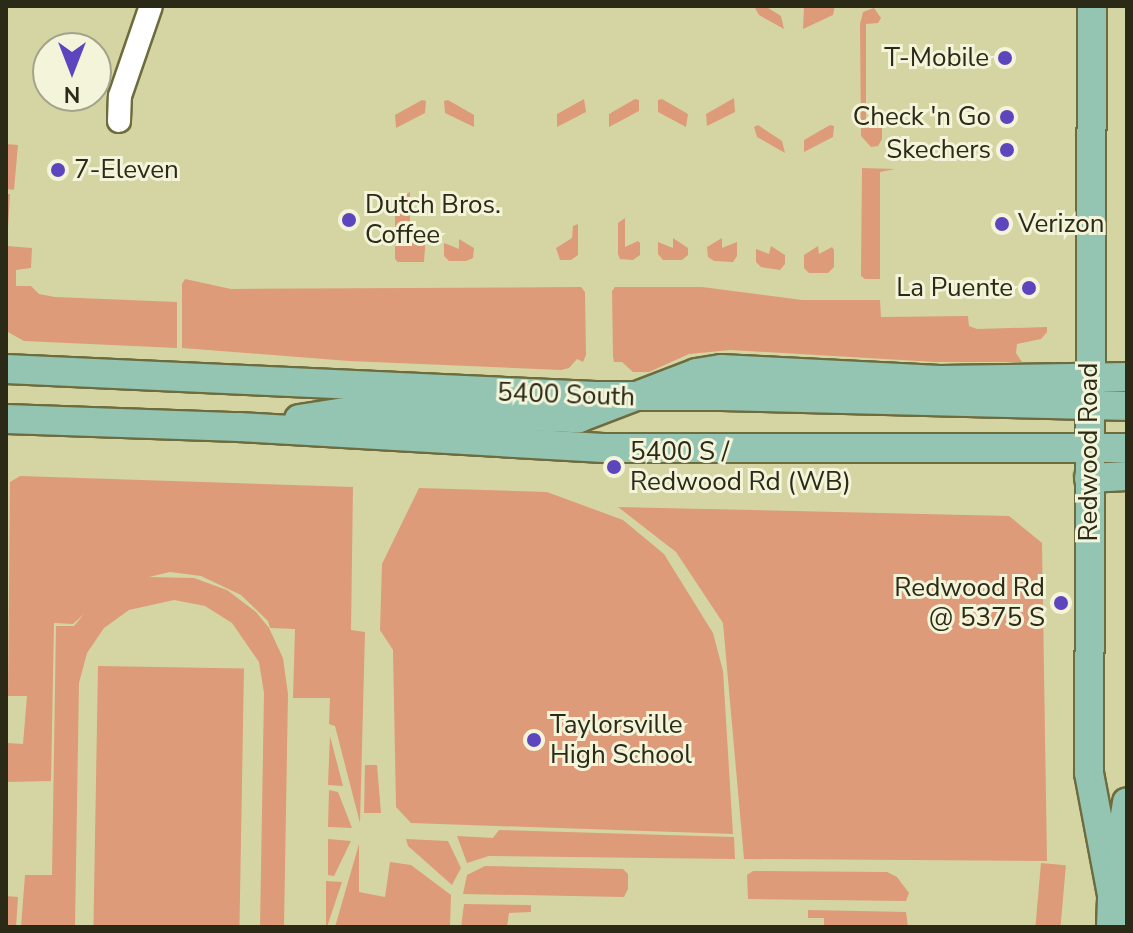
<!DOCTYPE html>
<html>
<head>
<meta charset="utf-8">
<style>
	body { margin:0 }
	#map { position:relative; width:1133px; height:933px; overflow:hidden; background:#d5d5a3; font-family:"Nunito Sans",sans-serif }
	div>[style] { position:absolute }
	.green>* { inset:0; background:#dd9b7a; transform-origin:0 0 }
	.roads { filter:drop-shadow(2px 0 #6d6c3e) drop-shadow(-2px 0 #6d6c3e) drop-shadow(0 2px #6d6c3e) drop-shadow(0 -2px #6d6c3e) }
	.minor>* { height:22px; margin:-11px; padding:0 11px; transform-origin:11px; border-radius:11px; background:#fff }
	.major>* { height:28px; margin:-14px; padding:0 14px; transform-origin:14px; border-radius:14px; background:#94c5b3 }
	.dots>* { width:22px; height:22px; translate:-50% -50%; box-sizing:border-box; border:4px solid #f4f4db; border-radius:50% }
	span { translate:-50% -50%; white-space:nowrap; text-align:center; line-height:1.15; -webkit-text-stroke:6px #f4f4db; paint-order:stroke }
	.poi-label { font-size:26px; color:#2a2a16 }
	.right { translate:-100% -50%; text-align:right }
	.left { translate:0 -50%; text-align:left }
	.street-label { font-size:26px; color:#2a2a16 }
	.frame { position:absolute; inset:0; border:8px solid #2a2a16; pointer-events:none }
	.north { position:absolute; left:32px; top:32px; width:80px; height:80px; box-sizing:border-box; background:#f4f4db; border:2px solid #a3a38c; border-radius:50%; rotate:180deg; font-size:22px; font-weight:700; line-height:32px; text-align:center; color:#2a2a16 }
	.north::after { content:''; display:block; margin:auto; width:28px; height:36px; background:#5d45bd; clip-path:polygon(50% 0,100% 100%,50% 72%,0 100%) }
</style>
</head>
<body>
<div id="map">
	<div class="green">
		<i style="clip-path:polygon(754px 6px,765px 6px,781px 16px,784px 29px,759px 15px)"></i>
		<i style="clip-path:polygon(835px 6px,833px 15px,803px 29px,804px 7px)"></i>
		<i style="clip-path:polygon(874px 8px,881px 18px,878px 23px,866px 24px,866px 128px,882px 128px,882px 139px,878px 146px,871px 147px,861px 136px,860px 24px,863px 12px)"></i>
		<i style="clip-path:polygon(734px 98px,735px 112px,707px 126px,706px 114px)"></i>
		<i style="clip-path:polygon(584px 99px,586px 112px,557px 127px,557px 114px)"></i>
		<i style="clip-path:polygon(635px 99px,639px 100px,639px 111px,609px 127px,609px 114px)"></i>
		<i style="clip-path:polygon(662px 99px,688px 114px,686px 127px,658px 112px,658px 100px)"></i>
		<i style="clip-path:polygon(422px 100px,426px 101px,425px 113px,396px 128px,395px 115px)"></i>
		<i style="clip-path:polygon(448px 100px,474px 115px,474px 127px,445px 113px,444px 101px)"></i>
		<i style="clip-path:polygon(758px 125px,782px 141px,785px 153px,757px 137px,754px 127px)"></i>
		<i style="clip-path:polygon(830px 125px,834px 126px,833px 137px,804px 152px,804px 140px)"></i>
		<i style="left:6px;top:144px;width:12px;height:45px;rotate:5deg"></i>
		<i style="clip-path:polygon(862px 168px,895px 169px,880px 172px,880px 279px,865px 279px,861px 276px)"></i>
		<i style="clip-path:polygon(410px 192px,410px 240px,426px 234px,424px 262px,398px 262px,395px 259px,395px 202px)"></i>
		<i style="clip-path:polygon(6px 194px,10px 194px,7px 246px,32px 248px,31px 268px,16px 270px,16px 286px,31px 286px,39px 294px,55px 297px,177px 302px,177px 348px,24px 341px,6px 331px)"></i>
		<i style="clip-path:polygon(625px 218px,625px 247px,638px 241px,640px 243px,640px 255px,633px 260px,620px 259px,618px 254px,618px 223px)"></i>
		<i style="clip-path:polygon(578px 224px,578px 255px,571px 260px,560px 260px,556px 248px,572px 238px,573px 226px)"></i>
		<i style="clip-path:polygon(673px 238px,688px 248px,688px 255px,682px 260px,663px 260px,658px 254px,658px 242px,673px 248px)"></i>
		<i style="clip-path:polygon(722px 238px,722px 248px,737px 242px,737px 256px,733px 262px,714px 261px,708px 257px,707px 247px)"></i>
		<i style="clip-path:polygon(459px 239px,474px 248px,473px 258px,466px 261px,449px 261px,444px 256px,444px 243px,459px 249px)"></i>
		<i style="clip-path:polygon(771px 246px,785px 255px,785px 264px,780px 270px,761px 267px,756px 262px,756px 249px,769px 254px)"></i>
		<i style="clip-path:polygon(818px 246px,819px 254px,832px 247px,834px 250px,834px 267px,828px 273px,809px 273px,804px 268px,804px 255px)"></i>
		<i style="clip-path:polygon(185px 279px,231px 289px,581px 287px,585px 292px,586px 355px,583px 362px,577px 359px,569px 368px,561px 370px,349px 361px,182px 348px,182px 284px)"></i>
		<i style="clip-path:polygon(615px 287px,702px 287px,802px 300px,880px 300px,881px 317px,968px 316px,969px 326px,977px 329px,1047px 327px,1047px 332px,1041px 339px,1017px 344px,1016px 353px,1022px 362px,935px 362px,730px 350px,689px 354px,649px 372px,633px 372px,622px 362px,614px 362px,613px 356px,612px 291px)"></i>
		<i style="clip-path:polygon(20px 476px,353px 487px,351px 630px,365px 632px,360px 823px,335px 726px,329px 724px,330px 698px,293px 698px,295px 629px,270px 628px,268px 621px,241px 595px,201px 576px,170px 572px,149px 577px,194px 578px,227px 590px,256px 612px,269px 628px,283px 658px,288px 694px,284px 927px,260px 927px,264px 693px,259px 662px,232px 623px,205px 606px,174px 600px,129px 610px,104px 628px,87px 653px,79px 683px,75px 927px,21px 927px,25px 875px,52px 875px,56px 626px,74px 626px,84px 614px,73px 624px,54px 623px,51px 781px,7px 782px,7px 743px,23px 744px,27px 696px,8px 696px,10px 482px)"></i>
		<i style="clip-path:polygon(419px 488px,547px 492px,623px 520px,664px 554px,713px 633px,723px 671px,733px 834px,411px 823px,396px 807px,393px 650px,380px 630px,382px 564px)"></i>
		<i style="clip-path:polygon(618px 507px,1009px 516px,1042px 543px,1047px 861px,744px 859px,723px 623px,676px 552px)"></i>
		<i style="left:98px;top:666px;width:146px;height:261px;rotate:1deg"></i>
		<i style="clip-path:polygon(330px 736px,343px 786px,328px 785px)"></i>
		<i style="clip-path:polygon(365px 765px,377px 765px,381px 813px,364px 813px)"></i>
		<i style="clip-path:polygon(329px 790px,338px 792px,352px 828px,328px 827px)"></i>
		<i style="clip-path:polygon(499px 830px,734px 837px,735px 859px,489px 856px,467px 863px,457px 836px,493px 838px)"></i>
		<i style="clip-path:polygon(328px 839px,351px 841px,334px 876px,328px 875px)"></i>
		<i style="clip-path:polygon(406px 839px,448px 841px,461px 868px,452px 885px,408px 846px)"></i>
		<i style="clip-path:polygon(359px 844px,359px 892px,385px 897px,390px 862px,411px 865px,451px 895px,450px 927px,335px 927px)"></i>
		<i style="left:1041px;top:863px;width:25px;height:64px;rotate:5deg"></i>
		<i style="clip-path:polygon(485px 866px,623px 869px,628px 874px,628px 889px,624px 897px,463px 894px,467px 875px)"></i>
		<i style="clip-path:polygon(753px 871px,887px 872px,897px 877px,909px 893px,906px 901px,748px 899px,747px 875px)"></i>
		<i style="clip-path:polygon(326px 881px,342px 882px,327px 927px,326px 927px)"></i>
		<i style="clip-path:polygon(6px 896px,18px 897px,16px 927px,6px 927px)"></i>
		<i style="clip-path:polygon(464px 904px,531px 905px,531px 912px,509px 913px,507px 927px,461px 927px)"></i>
		<i style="clip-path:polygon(808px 910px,906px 912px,908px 927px,824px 927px,824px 918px,808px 918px)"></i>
	</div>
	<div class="roads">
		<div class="minor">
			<i style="left:119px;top:121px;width:25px;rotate:-88deg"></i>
			<i style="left:120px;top:96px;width:95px;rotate:-71deg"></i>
		</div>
		<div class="major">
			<i style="left:1092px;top:6px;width:767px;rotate:90.22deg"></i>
			<i style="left:1089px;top:773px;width:124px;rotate:79.3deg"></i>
			<i style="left:6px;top:369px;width:590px;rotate:2.62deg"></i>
			<i style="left:595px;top:396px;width:130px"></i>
			<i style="left:725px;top:396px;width:402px;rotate:1.4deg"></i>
			<i style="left:6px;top:419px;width:233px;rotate:2deg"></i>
			<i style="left:239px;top:427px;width:369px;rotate:3.3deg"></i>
			<i style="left:607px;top:448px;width:520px"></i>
			<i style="left:299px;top:419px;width:59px;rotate:-8.8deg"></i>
			<i style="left:357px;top:410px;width:222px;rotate:2.1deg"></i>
			<i style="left:579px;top:418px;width:125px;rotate:-21deg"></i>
			<i style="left:696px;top:373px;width:25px;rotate:-9deg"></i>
			<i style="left:721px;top:369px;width:219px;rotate:2.9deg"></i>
			<i style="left:940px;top:380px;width:187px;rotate:-0.9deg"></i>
			<i style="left:1089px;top:478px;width:38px;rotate:-3deg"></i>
			<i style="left:1111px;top:927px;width:32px;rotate:-88deg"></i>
			<i style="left:1112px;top:895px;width:94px;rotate:-80.8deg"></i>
		</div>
	</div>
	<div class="dots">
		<i style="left:1005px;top:58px;background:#5d45bd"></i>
		<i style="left:1007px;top:117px;background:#5d45bd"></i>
		<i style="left:1007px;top:150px;background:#5d45bd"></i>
		<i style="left:58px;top:170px;background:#5d45bd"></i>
		<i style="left:349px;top:220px;background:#5d45bd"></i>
		<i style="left:1002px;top:224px;background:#5d45bd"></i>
		<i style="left:1029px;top:288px;background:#5d45bd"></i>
		<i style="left:614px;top:467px;background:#5d45bd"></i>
		<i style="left:1061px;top:603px;background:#5d45bd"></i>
		<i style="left:534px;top:740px;background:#5d45bd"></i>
	</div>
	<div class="poi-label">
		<span class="right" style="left:989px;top:58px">T-Mobile</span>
		<span class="right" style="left:991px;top:117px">Check 'n Go</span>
		<span class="right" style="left:991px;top:150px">Skechers</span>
		<span class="left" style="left:74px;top:170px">7-Eleven</span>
		<span class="left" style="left:365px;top:220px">Dutch Bros.<br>Coffee</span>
		<span class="left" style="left:1018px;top:224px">Verizon</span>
		<span class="right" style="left:1013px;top:288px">La Puente</span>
		<span class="left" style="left:630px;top:467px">5400 S /<br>Redwood Rd (WB)</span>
		<span class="right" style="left:1045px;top:603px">Redwood Rd<br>@ 5375 S</span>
		<span class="left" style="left:550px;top:740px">Taylorsville<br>High School</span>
	</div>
	<div class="street-label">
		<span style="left:566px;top:395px;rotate:2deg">5400 South</span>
		<span style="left:1089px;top:452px;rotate:-90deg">Redwood Road</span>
	</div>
	<div class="frame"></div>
	<div class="north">N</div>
</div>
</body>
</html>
